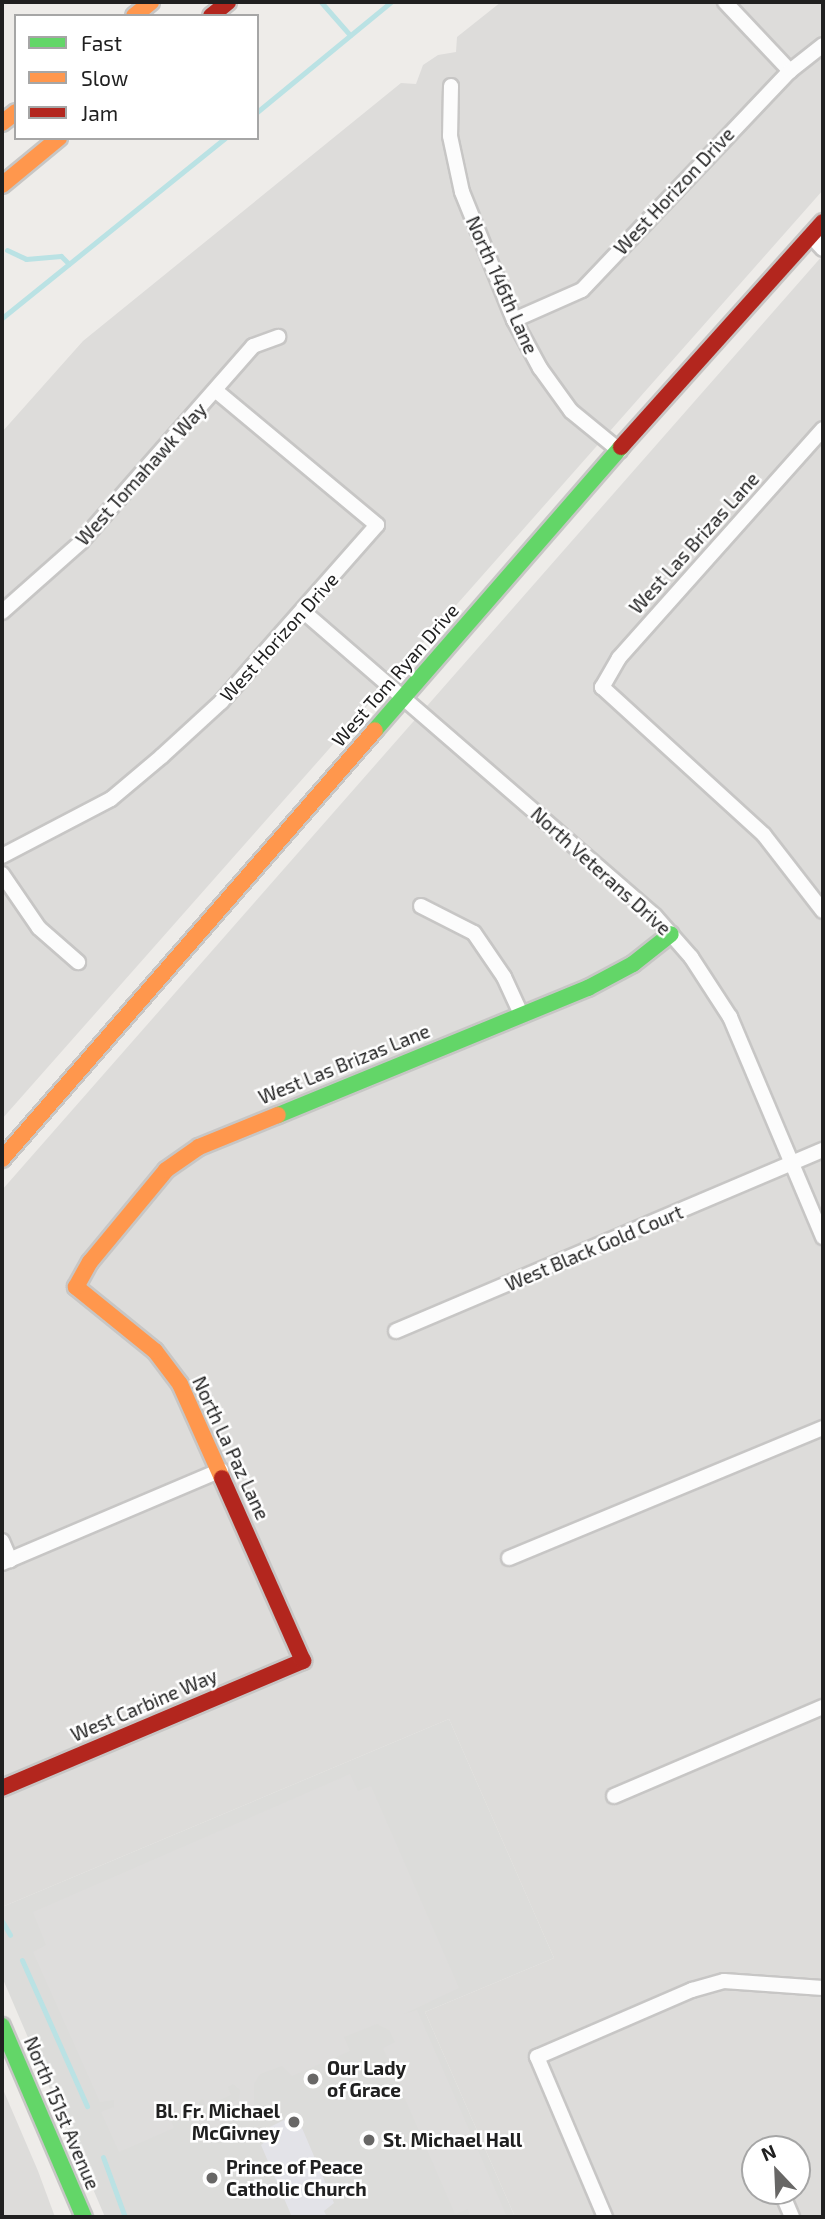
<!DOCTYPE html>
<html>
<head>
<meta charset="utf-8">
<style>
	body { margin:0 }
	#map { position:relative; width:825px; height:2219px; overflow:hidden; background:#eeece9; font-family:"Exo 2",sans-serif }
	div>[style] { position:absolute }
	.residential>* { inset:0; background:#dddcda }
	.religious>* { inset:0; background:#dcdcda }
	.parking>* { inset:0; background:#dedddc }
	.plaza>* { inset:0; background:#e3e3e8 }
	.stream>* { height:5px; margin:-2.5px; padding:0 2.5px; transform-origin:2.5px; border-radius:2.5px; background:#bae2e4 }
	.roads { filter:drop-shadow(2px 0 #c7c6c5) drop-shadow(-2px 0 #c7c6c5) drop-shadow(0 2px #c7c6c5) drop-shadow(0 -2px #c7c6c5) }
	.street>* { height:14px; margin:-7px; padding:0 7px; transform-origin:7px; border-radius:7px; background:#fcfcfc }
	.fast>* { height:16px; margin:-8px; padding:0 8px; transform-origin:8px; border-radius:8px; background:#63d668 }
	.slow>* { height:16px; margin:-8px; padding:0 8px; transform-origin:8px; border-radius:8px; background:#ff974d }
	.jam>* { height:16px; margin:-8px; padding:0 8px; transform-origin:8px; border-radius:8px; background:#b3261e }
	.dots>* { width:19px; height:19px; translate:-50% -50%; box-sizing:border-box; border:4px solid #fff; border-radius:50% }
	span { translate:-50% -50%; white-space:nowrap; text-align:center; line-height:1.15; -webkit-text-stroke:5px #fff; paint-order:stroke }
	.street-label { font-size:19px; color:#202020 }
	.poi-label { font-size:19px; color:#202020; font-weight:700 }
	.left { translate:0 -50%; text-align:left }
	.right { translate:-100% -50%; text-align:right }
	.frame { position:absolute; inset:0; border:4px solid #202020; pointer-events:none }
	.legend { position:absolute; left:14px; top:14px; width:245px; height:126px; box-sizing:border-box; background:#fff; border:2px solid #a6a6a6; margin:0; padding:9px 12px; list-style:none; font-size:21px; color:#202020 }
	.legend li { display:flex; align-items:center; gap:14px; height:35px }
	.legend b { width:35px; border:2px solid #a6a6a6 }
	.north { position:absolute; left:741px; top:2135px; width:70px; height:70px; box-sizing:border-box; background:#fff; border:2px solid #a6a6a6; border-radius:50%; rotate:337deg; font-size:19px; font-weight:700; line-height:28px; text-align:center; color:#202020 }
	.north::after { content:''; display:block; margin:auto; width:24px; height:32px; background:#686766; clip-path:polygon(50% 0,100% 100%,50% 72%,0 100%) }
</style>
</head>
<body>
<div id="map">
	<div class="residential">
		<i style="clip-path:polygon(501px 2px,823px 2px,823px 190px,2px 1119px,2px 432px,83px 341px,401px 83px,416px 84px,423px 65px,438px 55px,456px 52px,457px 37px)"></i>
		<i style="clip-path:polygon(evenodd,823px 255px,823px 2217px,515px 2217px,425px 2012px,554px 1958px,449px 1719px,2px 1907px,2px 1190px,823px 255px,755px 2149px,797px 2149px,797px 2191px,755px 2191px,755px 2149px)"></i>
		<i style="clip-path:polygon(2px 2087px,38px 2171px,55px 2217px,2px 2217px)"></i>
	</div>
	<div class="religious">
		<i style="clip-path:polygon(449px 1719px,554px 1958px,425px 2012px,515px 2217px,105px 2217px,2px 1977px,2px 1907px)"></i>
	</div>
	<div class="parking">
		<i style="clip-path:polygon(evenodd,350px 1774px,358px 1791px,371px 1786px,459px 1988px,404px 2014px,417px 2010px,507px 2217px,470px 2217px,468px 2209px,455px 2214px,383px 2048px,395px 2042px,389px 2030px,377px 2024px,344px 2037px,350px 2051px,292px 2076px,282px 2066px,260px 2074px,254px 2084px,254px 2104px,246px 2116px,207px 2132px,172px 2111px,169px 2115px,174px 2128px,119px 2152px,101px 2112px,114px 2107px,114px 2100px,100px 2102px,33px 1952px,46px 1945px,33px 1912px,350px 1774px,233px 2084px,240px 2090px,239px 2099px,207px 2114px,199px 2111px,199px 2101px,203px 2099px,206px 2106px,231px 2095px,228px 2087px,233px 2084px)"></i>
	</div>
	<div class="plaza">
		<i style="clip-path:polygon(286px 2119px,290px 2129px,302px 2128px,334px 2203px,324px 2211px,327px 2217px,292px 2217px,261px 2145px,273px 2136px,270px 2127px)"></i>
	</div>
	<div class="stream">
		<i style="left:321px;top:2px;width:44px;rotate:48.7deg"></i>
		<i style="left:257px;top:112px;width:173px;rotate:-39.4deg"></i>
		<i style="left:7px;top:250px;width:21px;rotate:25deg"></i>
		<i style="left:26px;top:259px;width:35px;rotate:-5deg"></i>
		<i style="left:61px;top:256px;width:11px;rotate:45deg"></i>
		<i style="left:2px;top:318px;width:287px;rotate:-38.9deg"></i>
		<i style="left:2px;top:1921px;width:16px;rotate:60deg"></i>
		<i style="left:22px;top:1960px;width:160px;rotate:66deg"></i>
		<i style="left:103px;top:2157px;width:64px;rotate:69.9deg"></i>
	</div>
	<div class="roads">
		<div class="street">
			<i style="left:725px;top:2px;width:95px;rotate:46.7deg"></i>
			<i style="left:451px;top:86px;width:50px;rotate:91.1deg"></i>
			<i style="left:450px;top:136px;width:57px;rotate:77.9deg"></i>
			<i style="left:462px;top:192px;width:138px;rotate:67.9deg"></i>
			<i style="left:514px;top:320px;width:55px;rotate:61.6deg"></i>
			<i style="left:540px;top:368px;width:53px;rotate:54.2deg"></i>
			<i style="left:571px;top:411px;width:63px;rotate:39.2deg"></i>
			<i style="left:810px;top:235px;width:19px;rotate:47deg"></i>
			<i style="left:514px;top:320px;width:74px;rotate:-23.8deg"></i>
			<i style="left:582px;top:290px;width:302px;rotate:-46.5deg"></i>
			<i style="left:790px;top:71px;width:42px;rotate:-38.2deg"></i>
			<i style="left:823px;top:429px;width:307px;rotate:131.7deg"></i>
			<i style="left:619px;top:658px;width:34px;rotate:120deg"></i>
			<i style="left:602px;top:687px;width:219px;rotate:42.4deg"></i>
			<i style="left:764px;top:835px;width:96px;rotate:52.2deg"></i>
			<i style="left:2px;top:612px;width:106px;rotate:-41.5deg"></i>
			<i style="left:81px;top:542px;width:261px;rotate:-48.7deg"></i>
			<i style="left:253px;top:346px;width:27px;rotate:-20deg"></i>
			<i style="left:304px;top:612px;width:464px;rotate:40.9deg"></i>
			<i style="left:655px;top:916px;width:55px;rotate:48.7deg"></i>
			<i style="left:691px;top:957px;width:72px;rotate:57deg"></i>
			<i style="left:730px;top:1017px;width:239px;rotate:67.1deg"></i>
			<i style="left:2px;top:856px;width:123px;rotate:-27.6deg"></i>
			<i style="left:111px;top:799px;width:67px;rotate:-40.1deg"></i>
			<i style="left:162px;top:756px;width:80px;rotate:-42.5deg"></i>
			<i style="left:221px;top:702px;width:236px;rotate:-48.6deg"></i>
			<i style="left:377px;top:525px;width:209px;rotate:-140.2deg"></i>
			<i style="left:2px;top:874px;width:65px;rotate:55.6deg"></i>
			<i style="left:39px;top:928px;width:52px;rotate:41.1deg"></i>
			<i style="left:421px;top:906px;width:59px;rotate:27deg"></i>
			<i style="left:474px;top:933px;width:53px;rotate:55.7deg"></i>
			<i style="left:504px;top:977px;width:41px;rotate:65.3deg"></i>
			<i style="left:396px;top:1331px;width:464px;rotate:-23deg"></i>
			<i style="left:2px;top:1541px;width:21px;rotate:67deg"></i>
			<i style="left:509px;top:1558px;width:340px;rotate:-22.5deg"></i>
			<i style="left:2px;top:1563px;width:238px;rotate:-23deg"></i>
			<i style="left:614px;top:1796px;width:227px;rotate:-23.1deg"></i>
			<i style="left:781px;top:2191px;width:28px;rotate:67deg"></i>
			<i style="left:605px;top:2217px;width:174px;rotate:-113deg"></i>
			<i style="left:537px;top:2057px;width:169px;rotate:-23.4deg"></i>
			<i style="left:692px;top:1990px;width:33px;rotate:-16deg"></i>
			<i style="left:724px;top:1981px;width:99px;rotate:4deg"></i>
		</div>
		<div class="fast">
			<i style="left:375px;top:730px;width:375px;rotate:-49deg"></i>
			<i style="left:278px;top:1115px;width:335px;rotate:-22.3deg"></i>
			<i style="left:588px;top:988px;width:51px;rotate:-28.1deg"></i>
			<i style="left:633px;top:964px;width:48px;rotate:-38.3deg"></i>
			<i style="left:2px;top:2026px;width:208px;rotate:66.8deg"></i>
		</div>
		<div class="slow">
			<i style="left:134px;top:16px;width:22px;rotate:-39deg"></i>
			<i style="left:2px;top:123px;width:18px;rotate:-38deg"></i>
			<i style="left:2px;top:185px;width:74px;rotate:-39.5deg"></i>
			<i style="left:2px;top:1159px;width:568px;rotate:-48.99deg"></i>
			<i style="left:222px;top:1478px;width:103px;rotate:-114.1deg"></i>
			<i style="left:180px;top:1384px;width:41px;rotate:-127.1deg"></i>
			<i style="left:155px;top:1351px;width:102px;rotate:-141deg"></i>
			<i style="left:76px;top:1287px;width:29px;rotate:-61deg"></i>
			<i style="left:90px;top:1262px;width:119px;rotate:-50.4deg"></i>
			<i style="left:166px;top:1170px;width:40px;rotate:-34.9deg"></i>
			<i style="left:199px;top:1147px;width:85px;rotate:-22.1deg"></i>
		</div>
		<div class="jam">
			<i style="left:211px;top:16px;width:22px;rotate:-39deg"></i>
			<i style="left:621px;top:447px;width:302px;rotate:-48.1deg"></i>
			<i style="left:2px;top:1788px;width:327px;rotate:-22.9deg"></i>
			<i style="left:303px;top:1661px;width:200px;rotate:-113.9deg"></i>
		</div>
	</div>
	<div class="dots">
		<i style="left:313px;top:2079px;background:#686766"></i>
		<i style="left:294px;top:2122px;background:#686766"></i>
		<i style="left:369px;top:2140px;background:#686766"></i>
		<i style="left:212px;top:2178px;background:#686766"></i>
	</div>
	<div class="street-label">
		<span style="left:674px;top:191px;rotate:-47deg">West Horizon Drive</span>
		<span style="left:502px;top:285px;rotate:66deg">North 146th Lane</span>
		<span style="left:141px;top:474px;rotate:-48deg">West Tomahawk Way</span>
		<span style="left:694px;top:543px;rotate:-48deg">West Las Brizas Lane</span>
		<span style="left:279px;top:637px;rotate:-48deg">West Horizon Drive</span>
		<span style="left:395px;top:675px;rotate:-49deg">West Tom Ryan Drive</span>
		<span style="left:601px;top:871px;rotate:42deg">North Veterans Drive</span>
		<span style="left:344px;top:1064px;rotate:-22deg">West Las Brizas Lane</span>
		<span style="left:594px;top:1248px;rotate:-23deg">West Black Gold Court</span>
		<span style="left:231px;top:1448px;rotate:65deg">North La Paz Lane</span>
		<span style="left:144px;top:1705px;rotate:-23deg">West Carbine Way</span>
		<span style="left:62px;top:2113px;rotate:67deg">North 151st Avenue</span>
	</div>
	<div class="poi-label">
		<span class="left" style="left:327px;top:2079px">Our Lady<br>of Grace</span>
		<span class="right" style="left:280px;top:2122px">Bl. Fr. Michael<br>McGivney</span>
		<span class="left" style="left:383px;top:2140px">St. Michael Hall</span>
		<span class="left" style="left:226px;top:2178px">Prince of Peace<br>Catholic Church</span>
	</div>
	<div class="frame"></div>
	<ul class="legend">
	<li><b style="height:9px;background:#63d668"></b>Fast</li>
	<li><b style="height:9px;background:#ff974d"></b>Slow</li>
	<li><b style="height:9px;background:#b3261e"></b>Jam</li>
	</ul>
	<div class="north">N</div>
</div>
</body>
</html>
